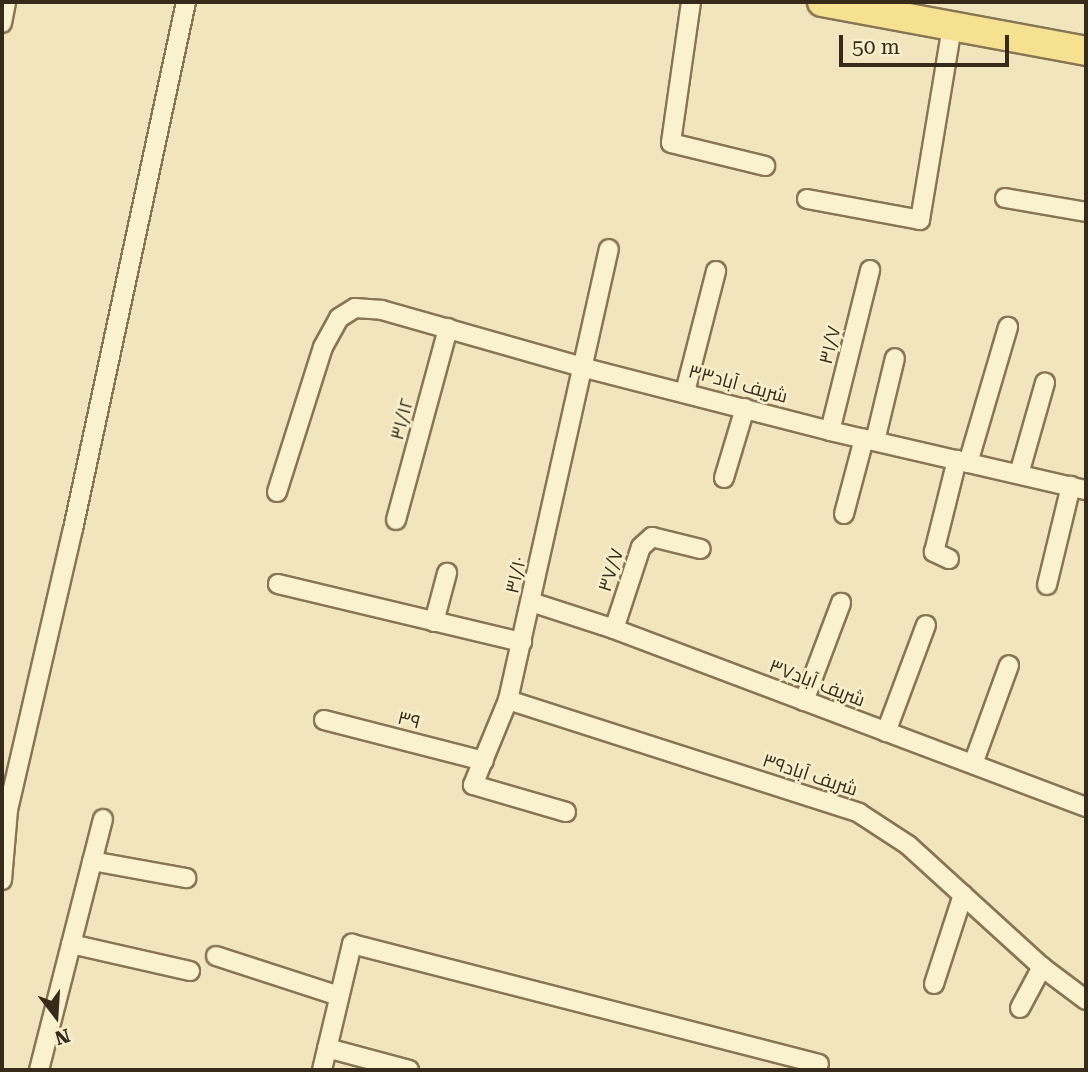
<!DOCTYPE html>
<html>
<head>
<meta charset="utf-8">
<style>
	body { margin:0 }
	#map { position:relative; width:1088px; height:1072px; overflow:hidden; background:#f0e5bc; font-family:"Roboto Serif",Cairo,serif }
	div>[style] { position:absolute }
	.roads { filter:drop-shadow(2px 0 #887555) drop-shadow(-2px 0 #887555) drop-shadow(0 2px #887555) drop-shadow(0 -2px #887555) }
	.minor>* { height:18px; margin:-9px; padding:0 9px; transform-origin:9px; border-radius:9px; background:#faf2cf }
	.primary>* { height:28px; margin:-14px; padding:0 14px; transform-origin:14px; border-radius:14px; background:#f6e190 }
	span { translate:-50% -50%; white-space:nowrap; text-align:center; line-height:1.15; -webkit-text-stroke:5px #f7efcb; paint-order:stroke }
	.street-label { font-size:19px; color:#362b1a }
	.frame { position:absolute; inset:0; border:4px solid #362b1a; pointer-events:none }
	.north { position:absolute; left:21px; top:981px; width:70px; height:70px; -webkit-text-stroke:5px #f7efcb; paint-order:stroke; rotate:163deg; font-size:19px; font-weight:700; line-height:28px; text-align:center; color:#362b1a }
	.north::after { content:''; display:block; margin:auto; width:24px; height:32px; background:#362b1a; clip-path:polygon(50% 0,100% 100%,50% 72%,0 100%) }
	.scale { position:absolute; left:839px; top:35px; width:170px; height:32px; box-sizing:border-box; border:4px solid #362b1a; border-top:0; padding-left:9px; font-size:21px; line-height:24px; white-space:nowrap; color:#362b1a; -webkit-text-stroke:5px #f7efcb; paint-order:stroke }
</style>
</head>
<body>
<div id="map">
	<div class="roads">
		<div class="minor">
			<i style="left:691px;top:2px;width:142px;rotate:98.1deg"></i>
			<i style="left:671px;top:143px;width:97px;rotate:13.7deg"></i>
			<i style="left:2px;top:23px;width:21px;rotate:-79deg"></i>
			<i style="left:1005px;top:198px;width:82px;rotate:9.8deg"></i>
			<i style="left:807px;top:199px;width:115px;rotate:10.5deg"></i>
			<i style="left:920px;top:220px;width:197px;rotate:-80.6deg"></i>
			<i style="left:685px;top:392px;width:125px;rotate:-75.6deg"></i>
			<i style="left:830px;top:431px;width:166px;rotate:-76deg"></i>
			<i style="left:875px;top:441px;width:85px;rotate:-76.5deg"></i>
			<i style="left:968px;top:463px;width:142px;rotate:-73.6deg"></i>
			<i style="left:1019px;top:474px;width:95px;rotate:-74.1deg"></i>
			<i style="left:724px;top:478px;width:73px;rotate:-73.3deg"></i>
			<i style="left:277px;top:492px;width:152px;rotate:-72.4deg"></i>
			<i style="left:323px;top:347px;width:33px;rotate:-61deg"></i>
			<i style="left:339px;top:318px;width:19px;rotate:-32deg"></i>
			<i style="left:355px;top:308px;width:27px;rotate:4deg"></i>
			<i style="left:382px;top:310px;width:211px;rotate:15.9deg"></i>
			<i style="left:585px;top:368px;width:253px;rotate:14.4deg"></i>
			<i style="left:830px;top:431px;width:263px;rotate:13deg"></i>
			<i style="left:844px;top:514px;width:78px;rotate:-75.1deg"></i>
			<i style="left:396px;top:520px;width:199px;rotate:-74.8deg"></i>
			<i style="left:949px;top:559px;width:17px;rotate:-155deg"></i>
			<i style="left:934px;top:552px;width:95px;rotate:-76deg"></i>
			<i style="left:278px;top:584px;width:251px;rotate:13.4deg"></i>
			<i style="left:1047px;top:585px;width:102px;rotate:-76.4deg"></i>
			<i style="left:531px;top:602px;width:87px;rotate:18deg"></i>
			<i style="left:614px;top:629px;width:504px;rotate:20.66deg"></i>
			<i style="left:434px;top:622px;width:51px;rotate:-75.1deg"></i>
			<i style="left:614px;top:629px;width:86px;rotate:-71.8deg"></i>
			<i style="left:641px;top:547px;width:15px;rotate:-42deg"></i>
			<i style="left:652px;top:537px;width:50px;rotate:13.8deg"></i>
			<i style="left:508px;top:700px;width:369px;rotate:17.8deg"></i>
			<i style="left:859px;top:813px;width:59px;rotate:33.1deg"></i>
			<i style="left:908px;top:845px;width:181px;rotate:42.3deg"></i>
			<i style="left:1042px;top:967px;width:55px;rotate:36.9deg"></i>
			<i style="left:804px;top:701px;width:105px;rotate:-69.3deg"></i>
			<i style="left:324px;top:720px;width:165px;rotate:14.4deg"></i>
			<i style="left:886px;top:732px;width:114px;rotate:-69.5deg"></i>
			<i style="left:973px;top:764px;width:105px;rotate:-70deg"></i>
			<i style="left:566px;top:812px;width:97px;rotate:-163.8deg"></i>
			<i style="left:473px;top:785px;width:92px;rotate:-67.6deg"></i>
			<i style="left:508px;top:700px;width:462px;rotate:-77.4deg"></i>
			<i style="left:92px;top:861px;width:96px;rotate:10.3deg"></i>
			<i style="left:2px;top:880px;width:70px;rotate:-85.1deg"></i>
			<i style="left:8px;top:810px;width:288px;rotate:-77deg"></i>
			<i style="left:73px;top:529px;width:539px;rotate:-77.9deg"></i>
			<i style="left:71px;top:944px;width:122px;rotate:12.8deg"></i>
			<i style="left:216px;top:956px;width:129px;rotate:18deg"></i>
			<i style="left:934px;top:984px;width:94px;rotate:-72deg"></i>
			<i style="left:1020px;top:1008px;width:47px;rotate:-61.8deg"></i>
			<i style="left:327px;top:1048px;width:85px;rotate:15deg"></i>
			<i style="left:39px;top:1070px;width:259px;rotate:-75.7deg"></i>
			<i style="left:322px;top:1070px;width:130px;rotate:-76.6deg"></i>
			<i style="left:352px;top:944px;width:482px;rotate:14.4deg"></i>
		</div>
		<div class="primary">
			<i style="left:822px;top:2px;width:269px;rotate:10.5deg"></i>
		</div>
	</div>
	<div class="street-label">
		<span style="left:830px;top:345px;rotate:-76deg">۳۱/۷</span>
		<span style="left:738px;top:384px;rotate:15deg">شریف آباد۳۳</span>
		<span style="left:402px;top:419px;rotate:-75deg">۳۱/۱۲</span>
		<span style="left:611px;top:570px;rotate:-72deg">۳۷/۷</span>
		<span style="left:516px;top:575px;rotate:-77deg">۳۱/۱۰</span>
		<span style="left:817px;top:683px;rotate:21deg">شریف آباد۳۷</span>
		<span style="left:409px;top:720px;rotate:14deg">۳۹</span>
		<span style="left:810px;top:775px;rotate:18deg">شریف آباد۳۹</span>
	</div>
	<div class="frame"></div>
	<div class="north">N</div>
	<div class="scale">50 m</div>
</div>
</body>
</html>
